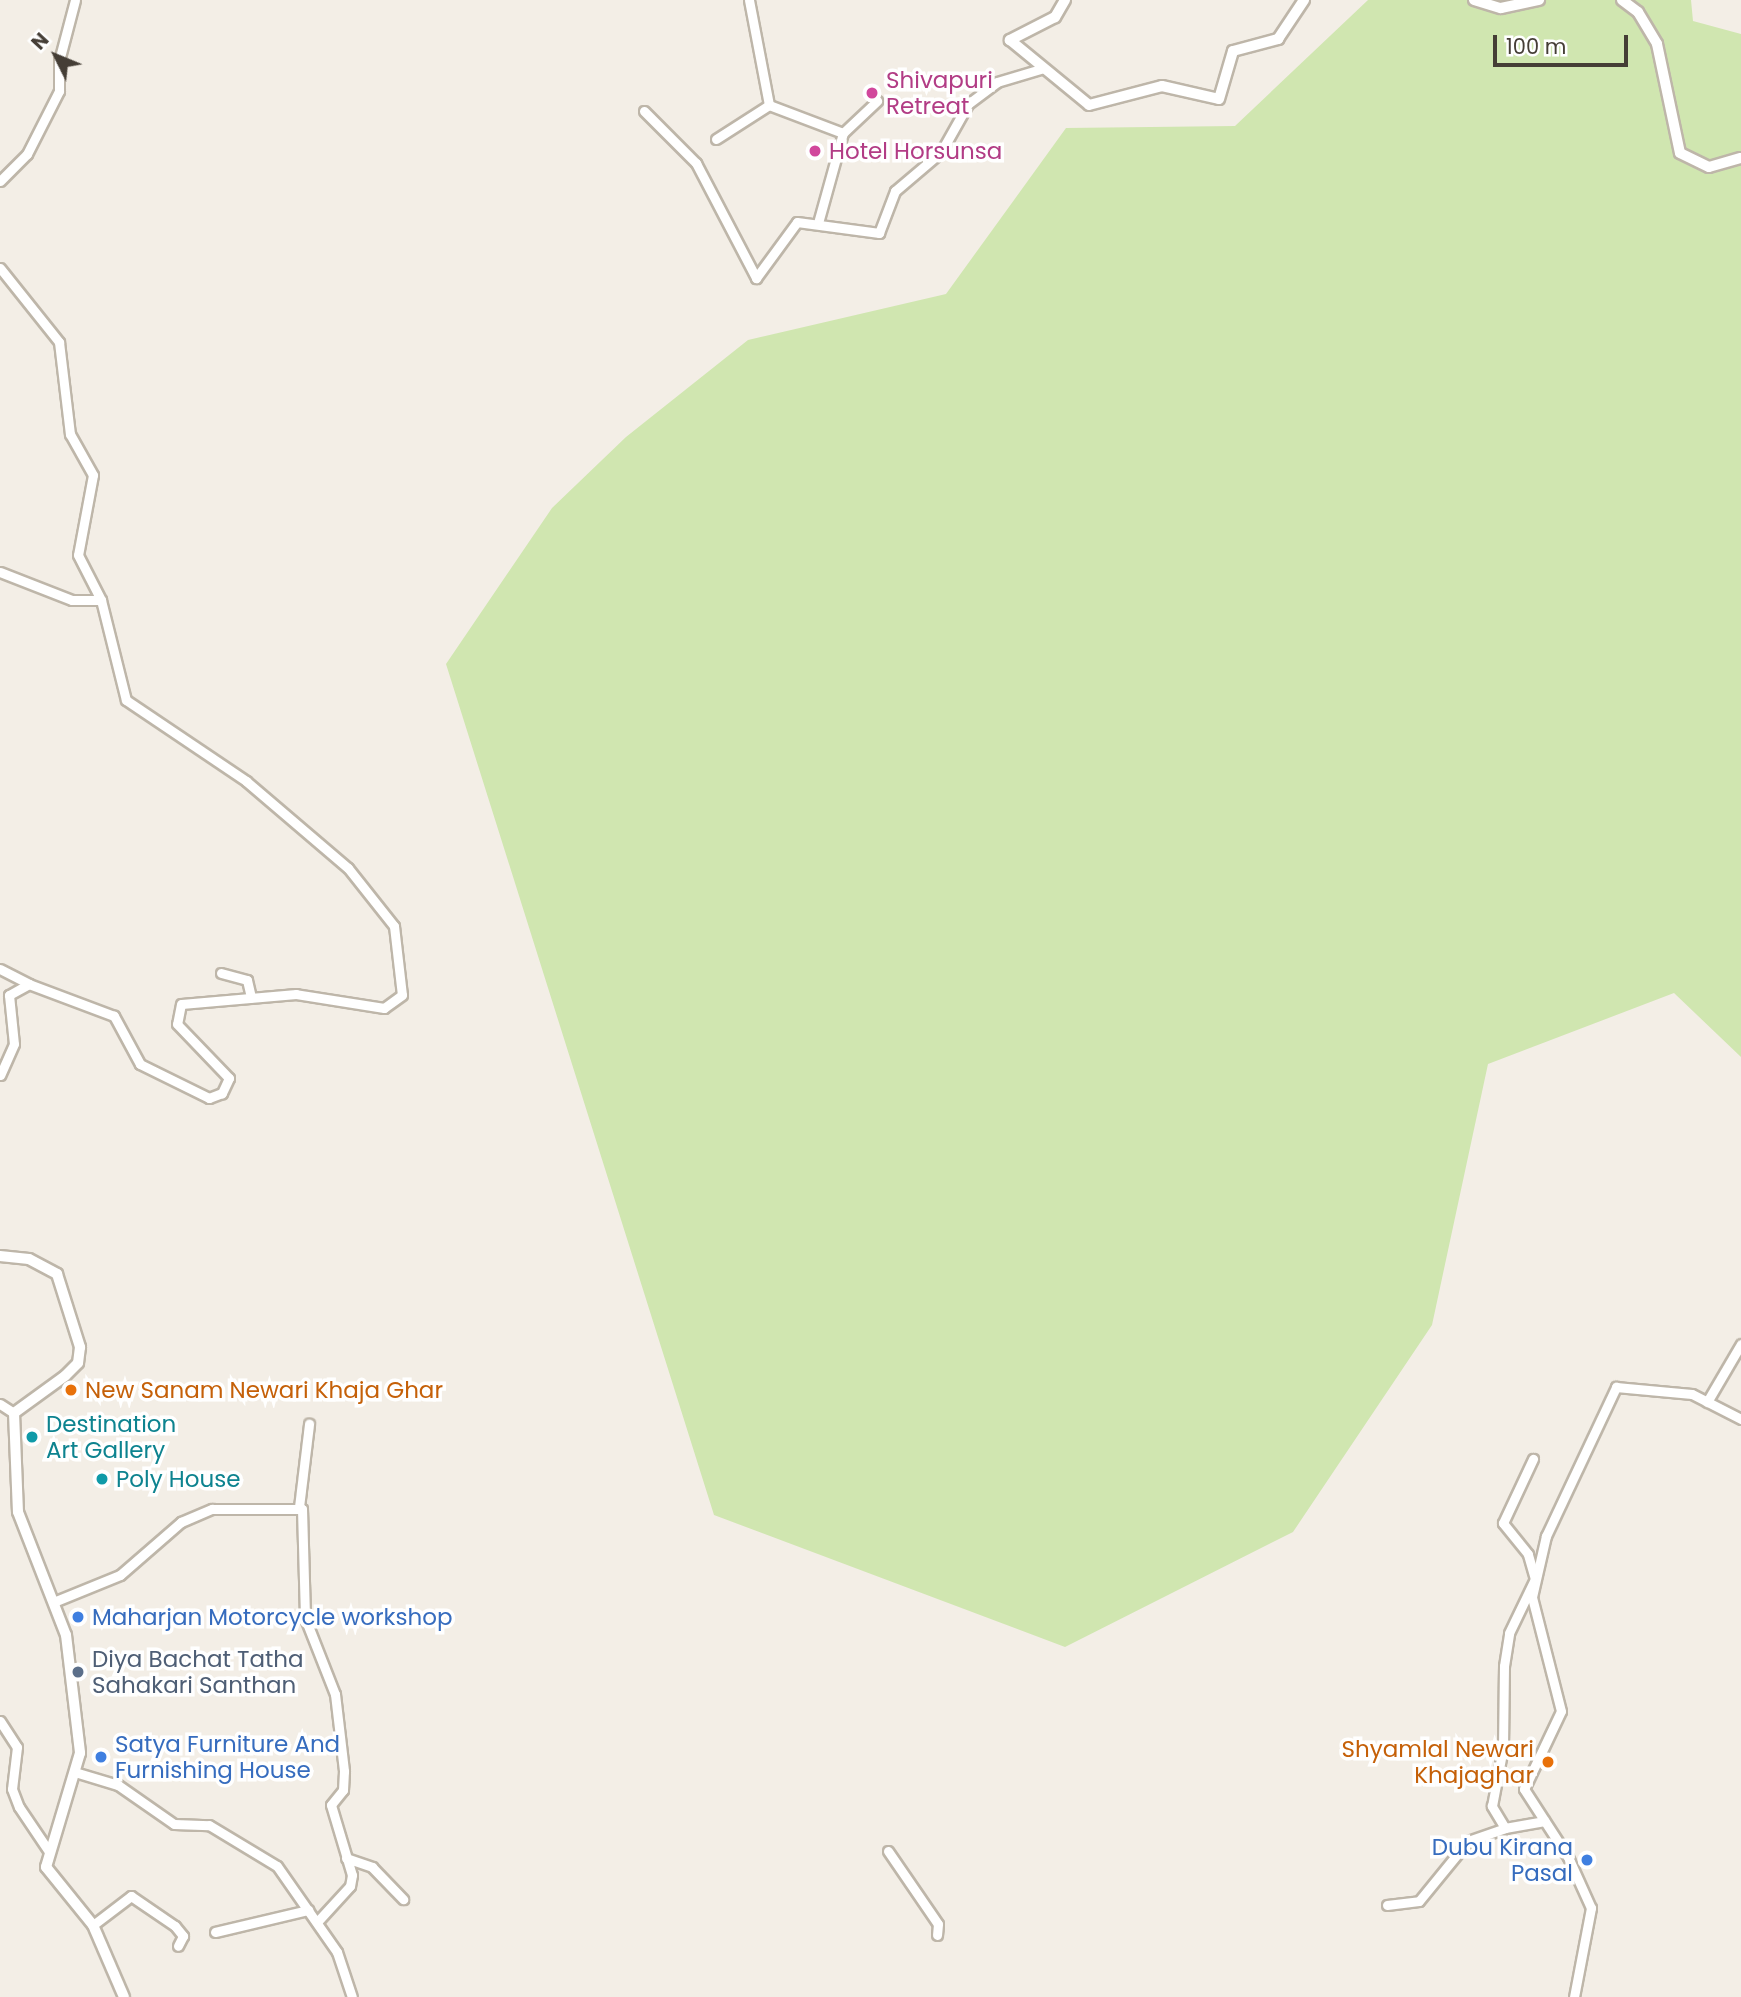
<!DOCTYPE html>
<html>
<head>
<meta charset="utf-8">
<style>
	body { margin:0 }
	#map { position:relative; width:1741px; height:1997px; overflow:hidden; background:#f3eee6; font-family:Poppins,sans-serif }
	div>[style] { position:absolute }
	.green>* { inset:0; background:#d0e6b0 }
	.roads { filter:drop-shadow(2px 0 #beb6a9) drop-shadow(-2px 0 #beb6a9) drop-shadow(0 2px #beb6a9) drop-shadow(0 -2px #beb6a9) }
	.minor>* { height:9px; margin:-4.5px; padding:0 4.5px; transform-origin:4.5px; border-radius:4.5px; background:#fff }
	.tertiary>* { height:10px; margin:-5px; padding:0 5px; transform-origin:5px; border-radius:5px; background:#fff }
	.dots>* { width:19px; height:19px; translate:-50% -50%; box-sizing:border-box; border:4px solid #fff; border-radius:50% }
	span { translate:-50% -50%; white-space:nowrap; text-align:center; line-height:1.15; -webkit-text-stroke:7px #fff; paint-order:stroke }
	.hotel-label { font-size:23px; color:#b23c85 }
	.left { translate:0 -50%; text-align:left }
	.food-label { font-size:23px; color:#c56008 }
	.right { translate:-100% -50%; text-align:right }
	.culture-label { font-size:23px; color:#0d838f }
	.shop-label { font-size:23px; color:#366cbe }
	.service-label { font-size:23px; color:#4e5e75 }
	.north { position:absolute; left:21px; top:21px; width:70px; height:70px; -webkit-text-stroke:5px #fff; paint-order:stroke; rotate:313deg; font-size:19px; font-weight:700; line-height:28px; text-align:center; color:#453e36 }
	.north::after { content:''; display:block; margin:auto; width:24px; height:32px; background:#453e36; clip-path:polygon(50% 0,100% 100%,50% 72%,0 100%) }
	.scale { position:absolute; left:1493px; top:35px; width:135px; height:32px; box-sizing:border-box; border:4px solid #453e36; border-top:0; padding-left:9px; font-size:21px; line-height:24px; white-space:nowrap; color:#453e36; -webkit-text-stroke:5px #fff; paint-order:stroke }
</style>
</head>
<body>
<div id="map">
	<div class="green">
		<i style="clip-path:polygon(1368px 0,1691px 0,1693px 21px,1741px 34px,1741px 1057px,1674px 993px,1488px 1064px,1432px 1325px,1293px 1532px,1065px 1647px,714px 1515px,446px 664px,552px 508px,626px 437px,748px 340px,946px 294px,1066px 128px,1235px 126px)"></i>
	</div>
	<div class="roads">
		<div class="minor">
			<i style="left:749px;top:0;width:107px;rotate:79.2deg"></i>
			<i style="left:769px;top:105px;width:79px;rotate:20.7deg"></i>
			<i style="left:644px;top:111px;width:74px;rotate:45deg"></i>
			<i style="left:696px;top:163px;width:130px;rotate:62.4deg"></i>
			<i style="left:756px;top:278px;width:69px;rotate:-53.8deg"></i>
			<i style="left:797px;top:222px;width:83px;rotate:7.6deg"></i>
			<i style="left:879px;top:233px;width:45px;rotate:-69.1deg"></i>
			<i style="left:895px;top:191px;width:60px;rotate:-40.3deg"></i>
			<i style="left:941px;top:152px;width:55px;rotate:-60.6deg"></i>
			<i style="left:968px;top:104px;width:36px;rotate:-37deg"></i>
			<i style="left:997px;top:82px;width:49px;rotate:-16.6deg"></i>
			<i style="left:716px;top:139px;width:63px;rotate:-32.7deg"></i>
			<i style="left:0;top:181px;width:38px;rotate:-45deg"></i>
			<i style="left:27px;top:154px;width:71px;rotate:-63.1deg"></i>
			<i style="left:59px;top:91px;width:30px;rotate:-90deg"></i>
			<i style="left:59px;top:61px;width:63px;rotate:-75.3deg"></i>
			<i style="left:818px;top:223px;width:93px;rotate:-74.5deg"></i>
			<i style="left:843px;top:133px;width:47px;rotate:-43.3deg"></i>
			<i style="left:0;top:268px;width:95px;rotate:51.4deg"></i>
			<i style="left:59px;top:342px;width:93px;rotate:83.2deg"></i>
			<i style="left:70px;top:434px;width:47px;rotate:60.7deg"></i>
			<i style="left:93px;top:475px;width:81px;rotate:100.6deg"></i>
			<i style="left:78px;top:555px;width:51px;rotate:62.9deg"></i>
			<i style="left:101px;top:600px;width:103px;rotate:76deg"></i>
			<i style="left:126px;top:700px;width:145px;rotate:34deg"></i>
			<i style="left:246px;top:781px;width:134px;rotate:40.5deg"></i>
			<i style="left:348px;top:868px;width:74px;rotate:51.6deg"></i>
			<i style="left:394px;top:926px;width:69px;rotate:83.4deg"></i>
			<i style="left:402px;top:995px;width:22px;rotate:144deg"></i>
			<i style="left:384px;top:1008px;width:89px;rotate:-171deg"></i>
			<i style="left:296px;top:994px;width:115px;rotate:175deg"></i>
			<i style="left:181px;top:1004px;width:20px;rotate:101deg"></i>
			<i style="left:177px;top:1024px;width:75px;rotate:46.1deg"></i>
			<i style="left:229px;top:1078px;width:17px;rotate:115deg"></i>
			<i style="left:222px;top:1093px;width:14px;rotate:159deg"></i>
			<i style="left:209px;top:1098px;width:77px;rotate:-153.8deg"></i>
			<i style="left:140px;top:1064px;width:55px;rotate:-118.4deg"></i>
			<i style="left:114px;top:1016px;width:91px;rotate:-159.4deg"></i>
			<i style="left:29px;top:984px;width:23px;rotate:151deg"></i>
			<i style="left:9px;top:995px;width:49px;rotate:84.2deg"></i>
			<i style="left:14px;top:1044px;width:34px;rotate:114deg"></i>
			<i style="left:0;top:572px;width:77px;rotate:21.3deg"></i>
			<i style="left:72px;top:600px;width:29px"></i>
			<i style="left:0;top:969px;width:33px;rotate:27deg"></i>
			<i style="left:221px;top:973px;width:27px;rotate:15deg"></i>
			<i style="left:247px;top:980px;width:18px;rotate:77deg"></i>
			<i style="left:1707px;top:1402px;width:67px;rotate:-59.6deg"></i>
			<i style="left:0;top:1404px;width:17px;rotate:33deg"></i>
			<i style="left:299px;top:1507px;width:84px;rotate:-83.1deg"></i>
			<i style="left:56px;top:1601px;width:69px;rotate:-22.1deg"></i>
			<i style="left:120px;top:1575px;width:81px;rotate:-41deg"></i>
			<i style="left:181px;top:1522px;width:34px;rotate:-23deg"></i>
			<i style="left:212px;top:1509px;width:90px"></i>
			<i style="left:302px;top:1509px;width:109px;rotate:88.4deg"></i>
			<i style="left:305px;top:1618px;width:82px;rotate:68.5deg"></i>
			<i style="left:335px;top:1694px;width:78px;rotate:83.3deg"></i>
			<i style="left:344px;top:1771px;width:19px;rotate:93deg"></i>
			<i style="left:343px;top:1790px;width:19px;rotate:129deg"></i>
			<i style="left:331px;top:1805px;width:73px;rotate:73.3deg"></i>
			<i style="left:352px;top:1875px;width:11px;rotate:100deg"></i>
			<i style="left:350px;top:1886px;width:49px;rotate:132.5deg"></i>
			<i style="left:0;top:1721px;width:31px;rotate:57deg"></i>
			<i style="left:17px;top:1747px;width:42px;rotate:96.8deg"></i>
			<i style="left:12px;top:1789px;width:19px;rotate:69deg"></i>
			<i style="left:19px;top:1807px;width:52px;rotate:56deg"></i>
			<i style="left:78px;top:1773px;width:42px;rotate:16.7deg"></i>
			<i style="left:118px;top:1785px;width:68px;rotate:34.9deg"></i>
			<i style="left:174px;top:1824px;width:35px;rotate:2deg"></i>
			<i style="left:209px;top:1825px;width:79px;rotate:31.1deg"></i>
			<i style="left:277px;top:1866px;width:105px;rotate:55.1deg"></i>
			<i style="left:337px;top:1952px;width:47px;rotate:71.6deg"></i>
			<i style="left:1505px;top:1828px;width:40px;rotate:-10deg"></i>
			<i style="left:888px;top:1851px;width:88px;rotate:55.6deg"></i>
			<i style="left:938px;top:1924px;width:11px;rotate:95deg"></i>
			<i style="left:346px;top:1858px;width:28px;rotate:19deg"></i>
			<i style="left:372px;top:1867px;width:45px;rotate:45.9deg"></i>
			<i style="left:1387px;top:1905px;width:32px;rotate:-7deg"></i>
			<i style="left:1419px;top:1901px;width:77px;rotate:-50.8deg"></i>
			<i style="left:1468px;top:1841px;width:39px;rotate:-19deg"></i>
			<i style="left:1505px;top:1828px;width:26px;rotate:-121deg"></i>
			<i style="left:1492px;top:1806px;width:59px;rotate:-79.3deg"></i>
			<i style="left:1503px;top:1748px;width:82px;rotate:-89.3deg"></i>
			<i style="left:1504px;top:1666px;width:33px;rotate:-81deg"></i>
			<i style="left:1509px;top:1633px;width:60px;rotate:-64.3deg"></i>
			<i style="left:1535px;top:1579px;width:26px;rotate:-106deg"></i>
			<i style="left:1528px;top:1554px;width:40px;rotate:-129deg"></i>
			<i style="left:1503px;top:1523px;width:71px;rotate:-64.9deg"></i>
			<i style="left:93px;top:1925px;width:48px;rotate:-37.3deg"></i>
			<i style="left:131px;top:1896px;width:53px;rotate:34.3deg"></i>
			<i style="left:175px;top:1926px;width:13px;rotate:51deg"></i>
			<i style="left:183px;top:1936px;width:11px;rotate:117deg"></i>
			<i style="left:215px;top:1932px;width:96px;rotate:-13.3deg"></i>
			<i style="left:1574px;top:1997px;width:91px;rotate:-79.2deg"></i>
			<i style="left:1591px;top:1908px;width:56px;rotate:-114.3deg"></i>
			<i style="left:1568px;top:1857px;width:81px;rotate:-122.9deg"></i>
			<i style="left:1524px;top:1789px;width:86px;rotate:-64.6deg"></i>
			<i style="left:1561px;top:1711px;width:118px;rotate:-104.3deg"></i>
			<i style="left:1532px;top:1597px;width:63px;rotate:-77.1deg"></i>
			<i style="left:1546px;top:1536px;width:165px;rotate:-64.8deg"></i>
			<i style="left:1616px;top:1387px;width:76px;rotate:5.3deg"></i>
			<i style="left:1692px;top:1394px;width:55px;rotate:27deg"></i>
		</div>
		<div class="tertiary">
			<i style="left:1065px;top:0;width:20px;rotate:120deg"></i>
			<i style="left:1055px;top:17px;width:51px;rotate:152.9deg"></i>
			<i style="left:1010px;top:40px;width:102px;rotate:39.4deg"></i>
			<i style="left:1089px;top:105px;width:75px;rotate:-14.6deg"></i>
			<i style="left:1162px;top:86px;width:58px;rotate:12.8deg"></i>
			<i style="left:1219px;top:99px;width:50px;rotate:-73.7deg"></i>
			<i style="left:1233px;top:51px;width:47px;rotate:-14.9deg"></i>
			<i style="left:1278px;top:39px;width:47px;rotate:-56.3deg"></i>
			<i style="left:1474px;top:0;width:28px;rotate:17deg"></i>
			<i style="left:1501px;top:8px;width:39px;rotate:-12deg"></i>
			<i style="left:1622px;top:0;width:20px;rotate:37deg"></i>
			<i style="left:1638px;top:12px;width:37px;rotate:59deg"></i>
			<i style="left:1657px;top:44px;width:111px;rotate:78.1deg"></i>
			<i style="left:1680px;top:153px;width:32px;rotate:26deg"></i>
			<i style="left:1709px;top:167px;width:33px;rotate:-16deg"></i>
			<i style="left:0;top:1256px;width:29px;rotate:6deg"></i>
			<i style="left:29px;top:1259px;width:32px;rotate:28deg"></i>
			<i style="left:57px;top:1274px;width:77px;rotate:72.5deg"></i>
			<i style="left:80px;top:1347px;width:16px;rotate:97deg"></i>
			<i style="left:78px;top:1363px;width:18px;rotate:135deg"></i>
			<i style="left:65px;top:1376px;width:63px;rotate:144deg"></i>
			<i style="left:14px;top:1413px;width:99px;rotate:87.7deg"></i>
			<i style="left:18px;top:1512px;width:132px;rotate:68.7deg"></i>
			<i style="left:66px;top:1635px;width:119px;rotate:83.2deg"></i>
			<i style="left:80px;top:1753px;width:119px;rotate:106.6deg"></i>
			<i style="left:46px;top:1867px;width:75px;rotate:51deg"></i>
			<i style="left:93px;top:1925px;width:78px;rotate:66.7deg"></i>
		</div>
	</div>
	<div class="dots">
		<i style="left:872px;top:93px;background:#d1479c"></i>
		<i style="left:815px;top:151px;background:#d1479c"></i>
		<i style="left:71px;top:1390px;background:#e8710a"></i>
		<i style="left:32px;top:1437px;background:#0f9aa8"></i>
		<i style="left:102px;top:1479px;background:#0f9aa8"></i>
		<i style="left:78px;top:1617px;background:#3f7fe0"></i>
		<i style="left:78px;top:1672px;background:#5c6f8a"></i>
		<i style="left:101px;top:1757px;background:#3f7fe0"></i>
		<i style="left:1548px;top:1762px;background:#e8710a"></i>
		<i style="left:1587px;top:1860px;background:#3f7fe0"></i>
	</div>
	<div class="hotel-label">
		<span class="left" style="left:886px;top:93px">Shivapuri<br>Retreat</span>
		<span class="left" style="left:829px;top:151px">Hotel Horsunsa</span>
	</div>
	<div class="food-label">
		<span class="left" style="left:85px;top:1390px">New Sanam Newari Khaja Ghar</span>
		<span class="right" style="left:1534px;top:1762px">Shyamlal Newari<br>Khajaghar</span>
	</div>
	<div class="culture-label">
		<span class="left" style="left:46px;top:1437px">Destination<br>Art Gallery</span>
		<span class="left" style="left:116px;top:1479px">Poly House</span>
	</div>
	<div class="shop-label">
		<span class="left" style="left:92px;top:1617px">Maharjan Motorcycle workshop</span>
		<span class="left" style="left:115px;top:1757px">Satya Furniture And<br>Furnishing House</span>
		<span class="right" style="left:1573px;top:1860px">Dubu Kirana<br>Pasal</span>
	</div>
	<div class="service-label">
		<span class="left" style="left:92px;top:1672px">Diya Bachat Tatha<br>Sahakari Santhan</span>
	</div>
	<div class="north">N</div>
	<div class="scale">100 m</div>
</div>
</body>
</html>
